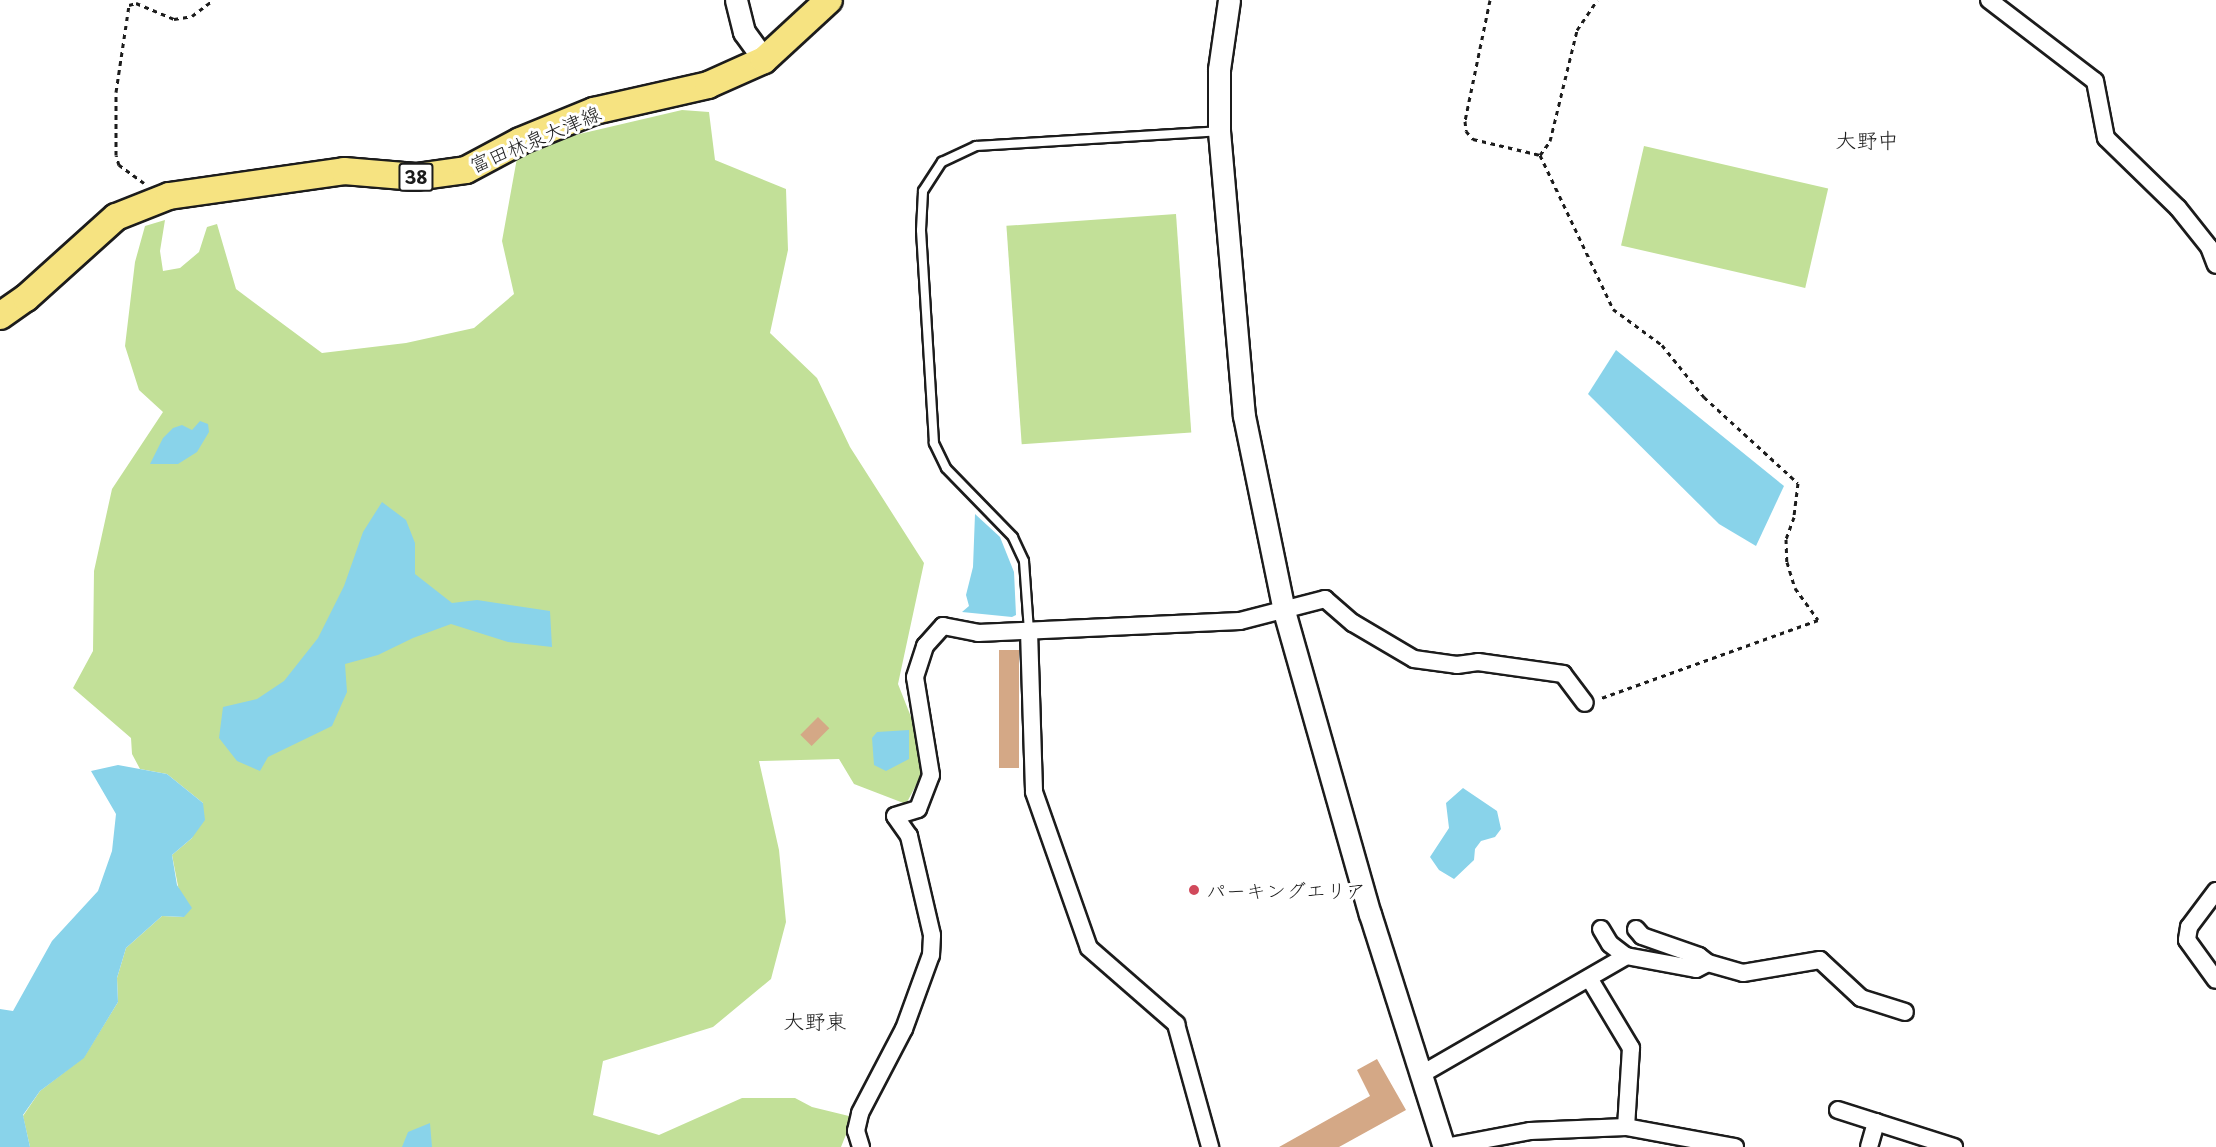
<!DOCTYPE html>
<html>
<head>
<meta charset="utf-8">
<style>
	body { margin:0 }
	#map { position:relative; width:2216px; height:1147px; overflow:hidden; background:#fff; font-family:"Playpen Sans","Klee One",sans-serif }
	div>[style] { position:absolute }
	.green>* { inset:0; background:#c2e098; transform-origin:0 0 }
	.water>* { inset:0; background:#89d3ea }
	.building>* { inset:0; background:#d4a886; transform-origin:0 0 }
	.path>* { height:3px; margin-top:-1.5px; transform-origin:0; background:repeating-linear-gradient(90deg,#1c1c1c 0 4.5px,transparent 0 9px) }
	.roads { filter:drop-shadow(2px 0 #1c1c1c) drop-shadow(-2px 0 #1c1c1c) drop-shadow(0 2px #1c1c1c) drop-shadow(0 -2px #1c1c1c) }
	.service>* { height:8px; margin:-4px; padding:0 4px; transform-origin:4px; border-radius:4px; background:#fff }
	.minor>* { height:16px; margin:-8px; padding:0 8px; transform-origin:8px; border-radius:8px; background:#fff }
	.tertiary>* { height:21px; margin:-10.5px; padding:0 10.5px; transform-origin:10.5px; border-radius:10.5px; background:#fff }
	.primary>* { height:26px; margin:-13px; padding:0 13px; transform-origin:13px; border-radius:13px; background:#f6e381 }
	.dots>* { width:16px; height:16px; translate:-50% -50%; box-sizing:border-box; border:3px solid #fff; border-radius:50% }
	span { translate:-50% -50%; white-space:nowrap; text-align:center; line-height:1.15; -webkit-text-stroke:6px #fff; paint-order:stroke }
	.shield-label span { padding:2px 4px; background:#fff; border:2px solid; border-radius:4px; -webkit-text-stroke-width:0 }
	.shield-label { font-size:18px; color:#1c1c1c; font-weight:700 }
	.street-label { font-size:20px; color:#1c1c1c }
	.poi-label { font-size:20px; color:#1c1c1c }
	.left { translate:0 -50%; text-align:left }
	.neighbourhood-label { font-size:21px; color:#1c1c1c }
</style>
</head>
<body>
<div id="map">
	<div class="green">
		<i style="clip-path:polygon(682px 110px,709px 112px,715px 160px,786px 189px,788px 250px,770px 333px,817px 378px,850px 447px,924px 563px,898px 684px,915px 727px,922px 774px,906px 804px,854px 784px,839px 759px,759px 761px,779px 850px,786px 922px,771px 979px,713px 1027px,603px 1061px,593px 1115px,659px 1135px,742px 1098px,795px 1098px,812px 1107px,853px 1117px,841px 1147px,30px 1147px,23px 1116px,40px 1091px,84px 1057px,118px 1002px,117px 978px,126px 948px,162px 916px,184px 917px,172px 855px,192px 838px,203px 803px,167px 774px,140px 769px,132px 754px,131px 738px,73px 688px,93px 651px,94px 571px,112px 489px,163px 412px,139px 390px,125px 346px,135px 262px,145px 226px,165px 220px,160px 251px,163px 271px,180px 268px,199px 252px,207px 227px,217px 224px,236px 289px,322px 353px,406px 343px,474px 328px,514px 294px,502px 241px,517px 158px,541px 143px)"></i>
		<i style="left:1644px;top:146px;width:189px;height:102px;rotate:13deg"></i>
		<i style="left:1176px;top:214px;width:219px;height:170px;rotate:86deg"></i>
	</div>
	<div class="water">
		<i style="clip-path:polygon(1616px 350px,1784px 486px,1756px 546px,1719px 524px,1588px 394px)"></i>
		<i style="clip-path:polygon(200px 421px,208px 424px,209px 432px,197px 452px,178px 464px,150px 464px,163px 438px,173px 428px,182px 425px,192px 430px)"></i>
		<i style="clip-path:polygon(382px 502px,406px 520px,415px 543px,415px 574px,452px 603px,477px 600px,550px 611px,552px 647px,508px 642px,451px 624px,413px 638px,378px 655px,345px 664px,347px 692px,332px 726px,268px 757px,260px 771px,237px 761px,219px 738px,223px 707px,257px 699px,284px 681px,318px 638px,344px 586px,363px 532px)"></i>
		<i style="clip-path:polygon(975px 514px,1000px 537px,1014px 572px,1016px 615px,1012px 617px,962px 612px,969px 606px,966px 595px,973px 567px)"></i>
		<i style="clip-path:polygon(909px 730px,909px 759px,886px 771px,874px 765px,872px 738px,877px 732px)"></i>
		<i style="clip-path:polygon(118px 765px,167px 774px,203px 803px,205px 820px,192px 838px,172px 855px,177px 885px,192px 908px,184px 917px,162px 916px,126px 948px,117px 978px,118px 1002px,84px 1058px,40px 1091px,23px 1115px,30px 1147px,0 1147px,0 1009px,13px 1011px,52px 941px,98px 891px,112px 851px,116px 814px,91px 771px)"></i>
		<i style="clip-path:polygon(1463px 788px,1497px 811px,1501px 829px,1495px 837px,1481px 841px,1475px 849px,1474px 860px,1454px 879px,1439px 870px,1430px 857px,1449px 828px,1446px 803px)"></i>
		<i style="clip-path:polygon(430px 1123px,432px 1147px,402px 1147px,408px 1132px)"></i>
	</div>
	<div class="building">
		<i style="left:999px;top:650px;width:20px;height:118px"></i>
		<i style="left:818px;top:717px;width:16px;height:25px;rotate:45deg"></i>
		<i style="clip-path:polygon(1377px 1059px,1406px 1110px,1339px 1147px,1279px 1147px,1370px 1096px,1357px 1070px)"></i>
	</div>
	<div class="path">
		<i style="left:1490px;top:0;width:124px;rotate:101.7deg"></i>
		<i style="left:1465px;top:121px;width:10px;rotate:84deg"></i>
		<i style="left:1466px;top:131px;width:11px;rotate:49deg"></i>
		<i style="left:1473px;top:139px;width:69px;rotate:13.4deg"></i>
		<i style="left:1540px;top:155px;width:170px;rotate:64.6deg"></i>
		<i style="left:1613px;top:309px;width:61px;rotate:36.3deg"></i>
		<i style="left:1662px;top:345px;width:67px;rotate:51.1deg"></i>
		<i style="left:1704px;top:397px;width:127px;rotate:42.5deg"></i>
		<i style="left:1798px;top:483px;width:34px;rotate:97deg"></i>
		<i style="left:1794px;top:517px;width:23px;rotate:110deg"></i>
		<i style="left:1786px;top:539px;width:23px;rotate:88deg"></i>
		<i style="left:1787px;top:562px;width:27px;rotate:73deg"></i>
		<i style="left:1795px;top:588px;width:39px;rotate:54deg"></i>
		<i style="left:1818px;top:620px;width:231px;rotate:160.2deg"></i>
		<i style="left:1540px;top:155px;width:17px;rotate:-54deg"></i>
		<i style="left:1550px;top:141px;width:114px;rotate:-76.3deg"></i>
		<i style="left:1577px;top:30px;width:36px;rotate:-56deg"></i>
		<i style="left:144px;top:183px;width:31px;rotate:-144deg"></i>
		<i style="left:119px;top:165px;width:10px;rotate:-107deg"></i>
		<i style="left:116px;top:155px;width:63px;rotate:-90deg"></i>
		<i style="left:116px;top:92px;width:88px;rotate:-81.5deg"></i>
		<i style="left:129px;top:5px;width:7px;rotate:-16deg"></i>
		<i style="left:136px;top:3px;width:41px;rotate:22.8deg"></i>
		<i style="left:174px;top:19px;width:18px;rotate:-9deg"></i>
		<i style="left:192px;top:16px;width:26px;rotate:-37deg"></i>
	</div>
	<div class="roads">
		<div class="service">
			<i style="left:1029px;top:631px;width:70px;rotate:-94.1deg"></i>
			<i style="left:1024px;top:561px;width:26px;rotate:-115deg"></i>
			<i style="left:1013px;top:537px;width:96px;rotate:-134.2deg"></i>
			<i style="left:946px;top:468px;width:28px;rotate:-116deg"></i>
			<i style="left:934px;top:443px;width:213px;rotate:-93.5deg"></i>
			<i style="left:921px;top:230px;width:39px;rotate:-87deg"></i>
			<i style="left:923px;top:191px;width:35px;rotate:-57deg"></i>
			<i style="left:942px;top:162px;width:38px;rotate:-25deg"></i>
			<i style="left:976px;top:146px;width:243px;rotate:-3.5deg"></i>
		</div>
		<div class="minor">
			<i style="left:1989px;top:0;width:133px;rotate:37.4deg"></i>
			<i style="left:2095px;top:81px;width:58px;rotate:79.1deg"></i>
			<i style="left:2106px;top:138px;width:100px;rotate:44.2deg"></i>
			<i style="left:2178px;top:208px;width:50px;rotate:51.5deg"></i>
			<i style="left:2209px;top:247px;width:19px;rotate:69deg"></i>
			<i style="left:1029px;top:631px;width:161px;rotate:88.2deg"></i>
			<i style="left:1034px;top:792px;width:165px;rotate:70.6deg"></i>
			<i style="left:1089px;top:948px;width:116px;rotate:41.1deg"></i>
			<i style="left:1176px;top:1024px;width:128px;rotate:74.5deg"></i>
			<i style="left:2216px;top:891px;width:45px;rotate:126.9deg"></i>
			<i style="left:2189px;top:927px;width:13px;rotate:99deg"></i>
			<i style="left:2187px;top:940px;width:49px;rotate:54.1deg"></i>
			<i style="left:1601px;top:929px;width:17px;rotate:59deg"></i>
			<i style="left:1610px;top:944px;width:20px;rotate:37deg"></i>
			<i style="left:1626px;top:956px;width:71px;rotate:10.5deg"></i>
			<i style="left:1696px;top:969px;width:13px;rotate:-27deg"></i>
			<i style="left:1636px;top:929px;width:9px;rotate:49deg"></i>
			<i style="left:1642px;top:936px;width:60px;rotate:19.3deg"></i>
			<i style="left:1699px;top:956px;width:11px;rotate:38deg"></i>
			<i style="left:1708px;top:963px;width:36px;rotate:16deg"></i>
			<i style="left:1743px;top:973px;width:78px;rotate:-9.6deg"></i>
			<i style="left:1820px;top:960px;width:56px;rotate:42.8deg"></i>
			<i style="left:1861px;top:998px;width:46px;rotate:17.7deg"></i>
			<i style="left:1589px;top:978px;width:82px;rotate:59deg"></i>
			<i style="left:1631px;top:1048px;width:79px;rotate:93.6deg"></i>
			<i style="left:1422px;top:1074px;width:236px;rotate:-30deg"></i>
			<i style="left:1838px;top:1110px;width:122px;rotate:17.7deg"></i>
			<i style="left:861px;top:1147px;width:17px;rotate:-107deg"></i>
			<i style="left:856px;top:1131px;width:18px;rotate:-77deg"></i>
			<i style="left:860px;top:1113px;width:95px;rotate:-62.4deg"></i>
			<i style="left:904px;top:1029px;width:79px;rotate:-70deg"></i>
			<i style="left:931px;top:955px;width:20px;rotate:-87deg"></i>
			<i style="left:932px;top:935px;width:102px;rotate:-103.1deg"></i>
			<i style="left:909px;top:836px;width:24px;rotate:-125deg"></i>
			<i style="left:895px;top:816px;width:24px;rotate:-17deg"></i>
			<i style="left:918px;top:809px;width:36px;rotate:-69deg"></i>
			<i style="left:931px;top:775px;width:99px;rotate:-99.3deg"></i>
			<i style="left:915px;top:677px;width:33px;rotate:-72deg"></i>
			<i style="left:925px;top:646px;width:27px;rotate:-48deg"></i>
			<i style="left:943px;top:626px;width:36px;rotate:11deg"></i>
			<i style="left:978px;top:633px;width:262px;rotate:-2.6deg"></i>
			<i style="left:1240px;top:621px;width:88px;rotate:-14.5deg"></i>
			<i style="left:1325px;top:599px;width:37px;rotate:41deg"></i>
			<i style="left:1353px;top:623px;width:71px;rotate:30.5deg"></i>
			<i style="left:1414px;top:659px;width:43px;rotate:7.9deg"></i>
			<i style="left:1457px;top:665px;width:21px;rotate:-8deg"></i>
			<i style="left:1478px;top:662px;width:86px;rotate:8deg"></i>
			<i style="left:1563px;top:674px;width:36px;rotate:53deg"></i>
			<i style="left:1445px;top:1147px;width:86px;rotate:-10.7deg"></i>
			<i style="left:1530px;top:1131px;width:96px;rotate:-2.4deg"></i>
			<i style="left:1626px;top:1127px;width:111px;rotate:10.4deg"></i>
			<i style="left:1869px;top:1147px;width:26px;rotate:-74deg"></i>
		</div>
		<div class="tertiary">
			<i style="left:736px;top:0;width:33px;rotate:76deg"></i>
			<i style="left:744px;top:32px;width:34px;rotate:54deg"></i>
			<i style="left:1229px;top:0;width:70px;rotate:98.2deg"></i>
			<i style="left:1219px;top:69px;width:62px;rotate:90deg"></i>
			<i style="left:1219px;top:131px;width:286px;rotate:85deg"></i>
			<i style="left:1244px;top:416px;width:199px;rotate:78.4deg"></i>
			<i style="left:1284px;top:611px;width:315px;rotate:74.2deg"></i>
			<i style="left:1370px;top:914px;width:244px;rotate:72.4deg"></i>
		</div>
		<div class="primary">
			<i style="left:0;top:316px;width:32px;rotate:-35deg"></i>
			<i style="left:26px;top:298px;width:121px;rotate:-42deg"></i>
			<i style="left:116px;top:217px;width:57px;rotate:-21.6deg"></i>
			<i style="left:169px;top:196px;width:177px;rotate:-8.1deg"></i>
			<i style="left:344px;top:171px;width:72px;rotate:4.8deg"></i>
			<i style="left:416px;top:177px;width:50px;rotate:-8deg"></i>
			<i style="left:466px;top:170px;width:61px;rotate:-28.2deg"></i>
			<i style="left:520px;top:141px;width:80px;rotate:-22.1deg"></i>
			<i style="left:594px;top:111px;width:117px;rotate:-12.8deg"></i>
			<i style="left:708px;top:85px;width:61px;rotate:-24.1deg"></i>
			<i style="left:764px;top:60px;width:88px;rotate:-42.7deg"></i>
		</div>
	</div>
	<div class="dots">
		<i style="left:1194px;top:890px;background:#d1495b"></i>
	</div>
	<div class="shield-label">
		<span style="left:416px;top:177px">38</span>
	</div>
	<div class="street-label">
		<span style="left:535px;top:139px;rotate:-23deg">富田林泉大津線</span>
	</div>
	<div class="poi-label">
		<span class="left" style="left:1206px;top:890px">パーキングエリア</span>
	</div>
	<div class="neighbourhood-label">
		<span style="left:1867px;top:139px">大野中</span>
		<span style="left:815px;top:1020px">大野東</span>
	</div>
</div>
</body>
</html>
